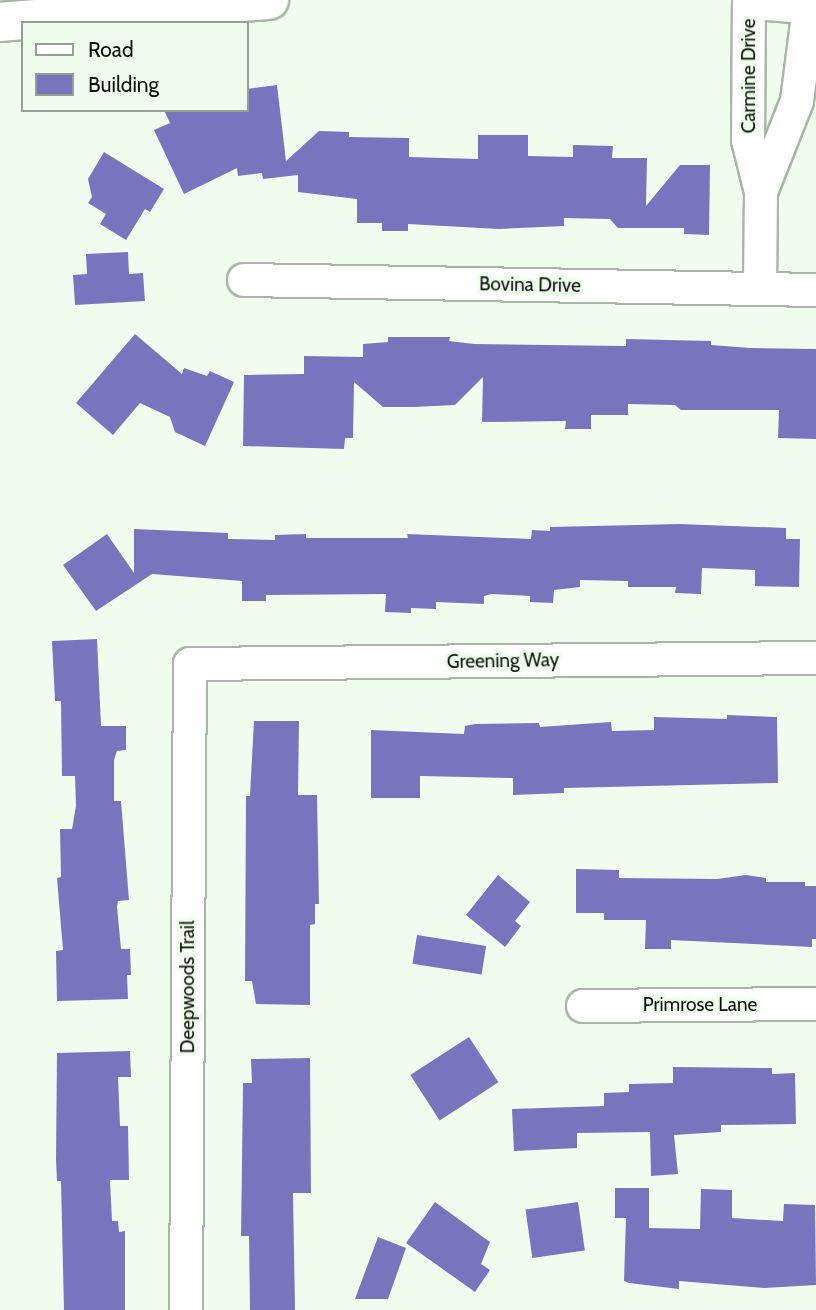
<!DOCTYPE html>
<html>
<head>
<meta charset="utf-8">
<style>
	body { margin:0 }
	#map { position:relative; width:816px; height:1310px; overflow:hidden; background:#f0fdee; font-family:Cabin,sans-serif }
	div>[style] { position:absolute }
	.building>* { inset:0; background:#7874be; transform-origin:0 0 }
	.roads { filter:drop-shadow(2px 0 #a9b6a7) drop-shadow(-2px 0 #a9b6a7) drop-shadow(0 2px #a9b6a7) drop-shadow(0 -2px #a9b6a7) }
	.minor>* { height:32px; margin:-16px; padding:0 16px; transform-origin:16px; border-radius:16px; background:#fff }
	.major>* { height:38px; margin:-19px; padding:0 19px; transform-origin:19px; border-radius:19px; background:#fff }
	span { translate:-50% -50%; white-space:nowrap; text-align:center; line-height:1.15; -webkit-text-stroke:7px #f0fdee; paint-order:stroke }
	.street-label { font-size:19px; color:#0d110c }
	.legend { position:absolute; left:21px; top:21px; width:228px; height:91px; box-sizing:border-box; background:#f0fdee; border:2px solid #959f94; margin:0; padding:9px 12px; list-style:none; font-size:21px; color:#0d110c }
	.legend li { display:flex; align-items:center; gap:14px; height:35px }
	.legend b { width:35px; border:2px solid #959f94 }
</style>
</head>
<body>
<div id="map">
	<div class="building">
		<i style="clip-path:polygon(277px 85px,286px 161px,319px 131px,349px 132px,349px 137px,409px 138px,409px 157px,478px 159px,478px 135px,528px 135px,528px 156px,573px 157px,573px 145px,613px 146px,612px 158px,647px 158px,646px 206px,680px 165px,710px 165px,709px 235px,684px 234px,684px 228px,618px 228px,610px 219px,564px 218px,564px 226px,499px 229px,408px 224px,408px 231px,382px 231px,382px 223px,357px 223px,357px 199px,298px 192px,298px 175px,263px 179px,262px 173px,238px 176px,237px 168px,184px 194px,154px 130px,170px 123px,164px 110px,247px 110px,247px 89px)"></i>
		<i style="clip-path:polygon(104px 152px,164px 189px,150px 212px,145px 209px,126px 240px,100px 224px,106px 214px,88px 203px,92px 197px,88px 179px)"></i>
		<i style="clip-path:polygon(128px 252px,129px 274px,143px 273px,145px 301px,75px 305px,73px 275px,87px 274px,86px 254px)"></i>
		<i style="clip-path:polygon(135px 334px,182px 374px,184px 368px,207px 376px,210px 371px,234px 382px,205px 446px,175px 432px,170px 417px,140px 403px,113px 435px,76px 403px)"></i>
		<i style="clip-path:polygon(388px 337px,450px 337px,449px 341px,474px 344px,626px 346px,626px 339px,711px 341px,711px 345px,750px 348px,816px 349px,816px 439px,778px 438px,779px 410px,681px 410px,675px 405px,628px 404px,628px 415px,591px 415px,591px 429px,565px 429px,566px 421px,482px 422px,483px 377px,455px 405px,414px 407px,383px 407px,354px 382px,353px 438px,345px 438px,344px 449px,243px 446px,244px 375px,304px 374px,304px 356px,363px 357px,363px 344px,388px 342px)"></i>
		<i style="clip-path:polygon(679px 524px,786px 528px,786px 539px,800px 539px,799px 587px,755px 586px,755px 570px,702px 568px,701px 594px,675px 593px,676px 587px,628px 587px,628px 581px,580px 580px,580px 587px,554px 590px,553px 603px,530px 602px,530px 596px,492px 594px,484px 596px,484px 604px,436px 602px,436px 609px,411px 608px,411px 613px,385px 612px,386px 594px,266px 595px,266px 601px,242px 601px,242px 581px,152px 574px,96px 611px,63px 565px,107px 534px,134px 573px,134px 529px,228px 533px,228px 539px,275px 540px,275px 535px,306px 534px,306px 538px,408px 538px,407px 534px,531px 539px,532px 530px,550px 531px,550px 527px)"></i>
		<i style="clip-path:polygon(97px 639px,101px 726px,126px 726px,126px 750px,117px 751px,114px 760px,114px 801px,121px 801px,129px 900px,118px 901px,117px 907px,121px 949px,130px 949px,131px 975px,127px 975px,128px 999px,57px 1001px,56px 951px,63px 950px,57px 878px,61px 877px,60px 829px,72px 829px,76px 806px,75px 776px,62px 776px,61px 701px,55px 701px,52px 641px)"></i>
		<i style="clip-path:polygon(727px 715px,777px 717px,778px 783px,564px 788px,564px 793px,513px 795px,513px 778px,420px 776px,420px 798px,371px 798px,371px 730px,464px 734px,465px 726px,475px 724px,539px 723px,540px 727px,611px 722px,612px 731px,654px 730px,654px 717px,727px 719px)"></i>
		<i style="clip-path:polygon(254px 721px,299px 721px,298px 795px,317px 795px,319px 904px,315px 904px,315px 924px,310px 925px,310px 1005px,256px 1004px,252px 981px,245px 981px,246px 796px,250px 796px)"></i>
		<i style="clip-path:polygon(576px 869px,619px 870px,619px 878px,717px 879px,746px 875px,766px 878px,766px 882px,805px 882px,805px 886px,816px 886px,816px 939px,812px 939px,812px 947px,671px 940px,671px 949px,645px 949px,646px 920px,604px 920px,604px 913px,576px 913px)"></i>
		<i style="clip-path:polygon(498px 875px,530px 902px,515px 921px,521px 926px,505px 947px,466px 915px)"></i>
		<i style="left:417px;top:935px;width:70px;height:29px;rotate:9deg"></i>
		<i style="left:469px;top:1037px;width:54px;height:70px;rotate:57deg"></i>
		<i style="clip-path:polygon(130px 1051px,131px 1077px,118px 1077px,120px 1126px,128px 1126px,129px 1180px,110px 1180px,112px 1221px,118px 1221px,119px 1232px,125px 1231px,125px 1310px,64px 1310px,61px 1181px,57px 1181px,56px 1160px,57px 1053px)"></i>
		<i style="clip-path:polygon(310px 1058px,311px 1193px,293px 1193px,295px 1310px,250px 1310px,249px 1236px,241px 1236px,243px 1083px,252px 1083px,251px 1059px)"></i>
		<i style="clip-path:polygon(673px 1067px,772px 1068px,772px 1074px,795px 1073px,796px 1124px,721px 1125px,721px 1132px,674px 1135px,678px 1174px,651px 1176px,650px 1132px,577px 1133px,577px 1148px,514px 1151px,512px 1109px,604px 1106px,604px 1093px,629px 1092px,629px 1084px,673px 1083px)"></i>
		<i style="clip-path:polygon(615px 1188px,649px 1188px,649px 1228px,700px 1229px,701px 1189px,732px 1190px,732px 1218px,783px 1221px,784px 1204px,815px 1205px,816px 1285px,764px 1288px,679px 1281px,679px 1289px,629px 1283px,624px 1281px,626px 1218px,615px 1218px)"></i>
		<i style="clip-path:polygon(435px 1202px,490px 1242px,481px 1264px,490px 1270px,475px 1292px,406px 1243px)"></i>
		<i style="left:578px;top:1202px;width:49px;height:53px;rotate:82deg"></i>
		<i style="clip-path:polygon(378px 1237px,406px 1248px,388px 1299px,355px 1299px)"></i>
	</div>
	<div class="roads">
		<div class="minor">
			<i style="left:749px;top:0;width:140px;rotate:90.4deg"></i>
			<i style="left:748px;top:140px;width:54px;rotate:76deg"></i>
			<i style="left:761px;top:192px;width:97px;rotate:90.6deg"></i>
			<i style="left:761px;top:192px;width:98px;rotate:-68.4deg"></i>
			<i style="left:797px;top:101px;width:102px;rotate:-82.7deg"></i>
			<i style="left:244px;top:280px;width:572px;rotate:1deg"></i>
			<i style="left:583px;top:1006px;width:233px;rotate:-0.5deg"></i>
			<i style="left:186px;top:1310px;width:646px;rotate:-89.65deg"></i>
			<i style="left:190px;top:664px;width:626px;rotate:-0.55deg"></i>
		</div>
		<div class="major">
			<i style="left:756px;top:0;width:60px;rotate:4.8deg"></i>
			<i style="left:0;top:22px;width:270px;rotate:-4.7deg"></i>
		</div>
	</div>
	<div class="street-label">
		<span style="left:749px;top:76px;rotate:-90deg">Carmine Drive</span>
		<span style="left:530px;top:285px;rotate:1deg">Bovina Drive</span>
		<span style="left:503px;top:661px;rotate:-1deg">Greening Way</span>
		<span style="left:188px;top:987px;rotate:-90deg">Deepwoods Trail</span>
		<span style="left:700px;top:1005px">Primrose Lane</span>
	</div>
	<ul class="legend">
	<li><b style="height:9px;background:#fff"></b>Road</li>
	<li><b style="height:19px;background:#7874be"></b>Building</li>
	</ul>
</div>
</body>
</html>
